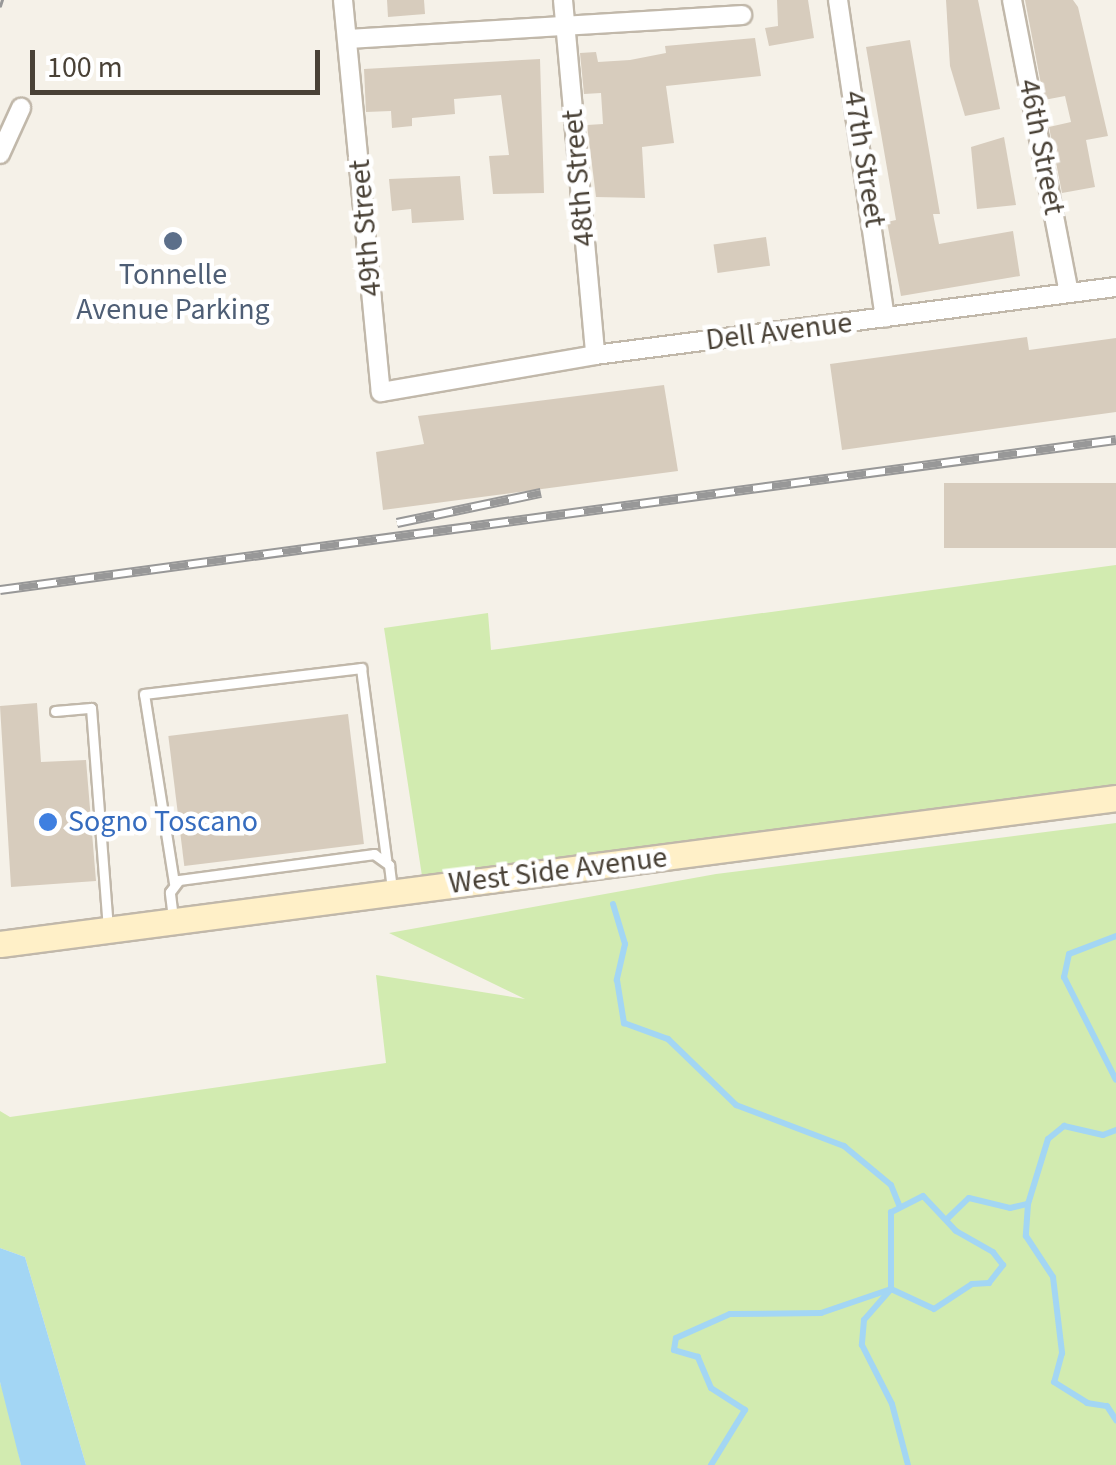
<!DOCTYPE html>
<html>
<head>
<meta charset="utf-8">
<style>
	body { margin:0 }
	#map { position:relative; width:1116px; height:1465px; overflow:hidden; background:#f5f1e8; font-family:"Source Sans 3",sans-serif }
	div>[style] { position:absolute }
	.green>* { inset:0; background:#d2ebb0 }
	.water>* { inset:0; background:#a3d6f4 }
	.stream>* { height:6px; margin:-3px; padding:0 3px; transform-origin:3px; border-radius:3px; background:#a3d6f4 }
	.building>* { inset:0; background:#d7ccbd; transform-origin:0 0 }
	.roads { filter:drop-shadow(2px 0 #c1b8aa) drop-shadow(-2px 0 #c1b8aa) drop-shadow(0 2px #c1b8aa) drop-shadow(0 -2px #c1b8aa) }
	.lane>* { height:9px; margin:-4.5px; padding:0 4.5px; transform-origin:4.5px; border-radius:4.5px; background:#fff }
	.street>* { height:18px; margin:-9px; padding:0 9px; transform-origin:9px; border-radius:9px; background:#fff }
	.secondary>* { height:25px; margin:-12.5px; padding:0 12.5px; transform-origin:12.5px; border-radius:12.5px; background:#fff0c8 }
	.tram>* { height:2.5px; margin:-1.25px; padding:0 1.25px; transform-origin:1.25px; border-radius:1.25px; background:#989898 }
	.rail>* { height:10px; margin-top:-5px; transform-origin:0; background:repeating-linear-gradient(90deg,#fff 0 19px,#989898 0 38px); box-sizing:border-box; border-block:2px solid #989898 }
	.dots>* { width:28px; height:28px; translate:-50% -50%; box-sizing:border-box; border:5px solid #fff; border-radius:50% }
	span { translate:-50% -50%; white-space:nowrap; text-align:center; line-height:1.15; -webkit-text-stroke:9px #fff; paint-order:stroke }
	.street-label { font-size:30px; color:#494136 }
	.service-label { font-size:30px; color:#4e5e75 }
	.shop-label { font-size:30px; color:#366cbe }
	.left { translate:0 -50%; text-align:left }
	.scale { position:absolute; left:30px; top:50px; width:290px; height:45px; box-sizing:border-box; border:5px solid #494136; border-top:0; padding-left:12px; font-size:30px; line-height:35px; white-space:nowrap; color:#494136; -webkit-text-stroke:8px #fff; paint-order:stroke }
</style>
</head>
<body>
<div id="map">
	<div class="green">
		<i style="clip-path:polygon(1116px 565px,1116px 797px,424px 889px,384px 628px,488px 613px,491px 650px)"></i>
		<i style="clip-path:polygon(1116px 823px,1116px 1465px,86px 1465px,25px 1257px,0 1248px,0 1111px,10px 1117px,386px 1063px,376px 975px,525px 999px,389px 933px,716px 874px)"></i>
		<i style="clip-path:polygon(0 1382px,10px 1412px,21px 1465px,0 1465px)"></i>
	</div>
	<div class="water">
		<i style="clip-path:polygon(0 1248px,25px 1257px,86px 1465px,21px 1465px,0 1382px)"></i>
	</div>
	<div class="stream">
		<i style="left:613px;top:904px;width:42px;rotate:73.3deg"></i>
		<i style="left:625px;top:944px;width:37px;rotate:103deg"></i>
		<i style="left:617px;top:980px;width:44px;rotate:80.8deg"></i>
		<i style="left:624px;top:1023px;width:47px;rotate:20deg"></i>
		<i style="left:668px;top:1039px;width:95px;rotate:44.1deg"></i>
		<i style="left:736px;top:1105px;width:116px;rotate:20.8deg"></i>
		<i style="left:844px;top:1146px;width:61px;rotate:39.7deg"></i>
		<i style="left:891px;top:1185px;width:22px;rotate:68deg"></i>
		<i style="left:1116px;top:936px;width:50px;rotate:159deg"></i>
		<i style="left:1069px;top:954px;width:24px;rotate:102deg"></i>
		<i style="left:1064px;top:977px;width:115px;rotate:63.2deg"></i>
		<i style="left:1028px;top:1204px;width:68px;rotate:-72.9deg"></i>
		<i style="left:1048px;top:1139px;width:21px;rotate:-39deg"></i>
		<i style="left:1064px;top:1126px;width:40px;rotate:13deg"></i>
		<i style="left:1103px;top:1135px;width:14px;rotate:-21deg"></i>
		<i style="left:947px;top:1219px;width:30px;rotate:-44deg"></i>
		<i style="left:969px;top:1198px;width:42px;rotate:13.7deg"></i>
		<i style="left:1010px;top:1208px;width:18px;rotate:-13deg"></i>
		<i style="left:1028px;top:1204px;width:32px;rotate:94deg"></i>
		<i style="left:1026px;top:1236px;width:49px;rotate:56.6deg"></i>
		<i style="left:1053px;top:1277px;width:77px;rotate:83.2deg"></i>
		<i style="left:1062px;top:1353px;width:30px;rotate:105deg"></i>
		<i style="left:1054px;top:1382px;width:39px;rotate:32deg"></i>
		<i style="left:1087px;top:1403px;width:20px;rotate:9deg"></i>
		<i style="left:1107px;top:1406px;width:17px;rotate:57deg"></i>
		<i style="left:711px;top:1465px;width:65px;rotate:-58.3deg"></i>
		<i style="left:745px;top:1410px;width:40px;rotate:-147.1deg"></i>
		<i style="left:711px;top:1388px;width:34px;rotate:-113deg"></i>
		<i style="left:698px;top:1357px;width:25px;rotate:-164deg"></i>
		<i style="left:674px;top:1350px;width:12px;rotate:-81deg"></i>
		<i style="left:676px;top:1338px;width:59px;rotate:-24deg"></i>
		<i style="left:730px;top:1314px;width:91px;rotate:-0.6deg"></i>
		<i style="left:821px;top:1313px;width:74px;rotate:-18.9deg"></i>
		<i style="left:891px;top:1289px;width:47px;rotate:24.9deg"></i>
		<i style="left:934px;top:1309px;width:45px;rotate:-33.3deg"></i>
		<i style="left:972px;top:1284px;width:17px;rotate:-3deg"></i>
		<i style="left:989px;top:1283px;width:23px;rotate:-52deg"></i>
		<i style="left:1003px;top:1265px;width:16px;rotate:-128deg"></i>
		<i style="left:993px;top:1252px;width:43px;rotate:-150.4deg"></i>
		<i style="left:956px;top:1231px;width:48px;rotate:-133.3deg"></i>
		<i style="left:923px;top:1196px;width:36px;rotate:153deg"></i>
		<i style="left:891px;top:1212px;width:77px;rotate:90deg"></i>
		<i style="left:891px;top:1289px;width:41px;rotate:131.1deg"></i>
		<i style="left:864px;top:1320px;width:25px;rotate:95deg"></i>
		<i style="left:862px;top:1345px;width:66px;rotate:63deg"></i>
		<i style="left:892px;top:1404px;width:63px;rotate:75.3deg"></i>
	</div>
	<div class="building">
		<i style="clip-path:polygon(387px 0,424px 0,425px 14px,388px 17px)"></i>
		<i style="clip-path:polygon(777px 0,808px 0,814px 38px,769px 46px,765px 28px,778px 26px)"></i>
		<i style="clip-path:polygon(946px 0,978px 0,1000px 109px,965px 116px,950px 66px)"></i>
		<i style="clip-path:polygon(1025px 0,1073px 0,1078px 7px,1108px 136px,1086px 140px,1095px 187px,1062px 193px,1049px 127px,1071px 122px,1065px 96px,1044px 100px)"></i>
		<i style="clip-path:polygon(755px 38px,761px 76px,666px 86px,674px 143px,642px 147px,645px 198px,596px 197px,587px 125px,603px 124px,601px 93px,584px 94px,580px 53px,596px 52px,598px 62px,630px 60px,666px 53px,665px 46px)"></i>
		<i style="clip-path:polygon(910px 40px,940px 214px,933px 214px,939px 244px,1013px 231px,1020px 276px,901px 296px,887px 222px,896px 220px,866px 47px)"></i>
		<i style="clip-path:polygon(540px 59px,544px 193px,493px 194px,489px 156px,509px 155px,501px 95px,454px 99px,455px 114px,412px 118px,412px 126px,392px 128px,391px 111px,366px 112px,364px 69px)"></i>
		<i style="clip-path:polygon(1004px 137px,1016px 205px,977px 209px,971px 147px)"></i>
		<i style="clip-path:polygon(460px 176px,464px 220px,412px 223px,411px 209px,392px 211px,389px 179px)"></i>
		<i style="left:766px;top:237px;width:29px;height:53px;rotate:82deg"></i>
		<i style="clip-path:polygon(1027px 337px,1029px 350px,1116px 338px,1116px 412px,842px 450px,830px 364px)"></i>
		<i style="clip-path:polygon(664px 385px,678px 471px,383px 510px,376px 452px,424px 444px,418px 416px)"></i>
		<i style="left:1116px;top:483px;width:65px;height:172px;rotate:90deg"></i>
		<i style="clip-path:polygon(37px 703px,41px 762px,86px 760px,96px 881px,11px 887px,0 706px)"></i>
		<i style="left:348px;top:714px;width:131px;height:181px;rotate:83deg"></i>
	</div>
	<div class="roads">
		<div class="lane">
			<i style="left:55px;top:711px;width:36px;rotate:-5deg"></i>
			<i style="left:91px;top:708px;width:220px;rotate:85.6deg"></i>
			<i style="left:174px;top:883px;width:191px;rotate:-99deg"></i>
			<i style="left:144px;top:694px;width:219px;rotate:-6.8deg"></i>
			<i style="left:361px;top:668px;width:193px;rotate:82.5deg"></i>
			<i style="left:173px;top:918px;width:26px;rotate:-97deg"></i>
			<i style="left:170px;top:892px;width:15px;rotate:-53deg"></i>
			<i style="left:179px;top:880px;width:197px;rotate:-7.6deg"></i>
			<i style="left:374px;top:854px;width:19px;rotate:36deg"></i>
			<i style="left:389px;top:865px;width:25px;rotate:83deg"></i>
		</div>
		<div class="street">
			<i style="left:343px;top:0;width:394px;rotate:84.5deg"></i>
			<i style="left:381px;top:392px;width:217px;rotate:-9.8deg"></i>
			<i style="left:595px;top:355px;width:525px;rotate:-7.44deg"></i>
			<i style="left:563px;top:0;width:356px;rotate:84.8deg"></i>
			<i style="left:838px;top:0;width:321px;rotate:81.6deg"></i>
			<i style="left:1012px;top:0;width:298px;rotate:79deg"></i>
			<i style="left:349px;top:39px;width:394px;rotate:-3.5deg"></i>
			<i style="left:0;top:154px;width:51px;rotate:-65.5deg"></i>
		</div>
		<div class="secondary">
			<i style="left:0;top:944px;width:1126px;rotate:-7.45deg"></i>
		</div>
	</div>
	<div class="tram">
		<i style="left:0;top:6px;width:6px;rotate:-72deg"></i>
	</div>
	<div class="rail">
		<i style="left:397px;top:523px;width:147px;rotate:-11.8deg"></i>
		<i style="left:0;top:590px;width:1126px;rotate:-7.66deg"></i>
	</div>
	<div class="dots">
		<i style="left:173px;top:241px;background:#5c6f8a"></i>
		<i style="left:48px;top:822px;background:#3f7fe0"></i>
	</div>
	<div class="street-label">
		<span style="left:1041px;top:147px;rotate:79deg">46th Street</span>
		<span style="left:864px;top:159px;rotate:81deg">47th Street</span>
		<span style="left:579px;top:178px;rotate:-95deg">48th Street</span>
		<span style="left:366px;top:228px;rotate:-95deg">49th Street</span>
		<span style="left:779px;top:332px;rotate:-7deg">Dell Avenue</span>
		<span style="left:558px;top:871px;rotate:-7deg">West Side Avenue</span>
	</div>
	<div class="service-label">
		<span style="left:173px;top:292px">Tonnelle<br>Avenue Parking</span>
	</div>
	<div class="shop-label">
		<span class="left" style="left:68px;top:822px">Sogno Toscano</span>
	</div>
	<div class="scale">100 m</div>
</div>
</body>
</html>
